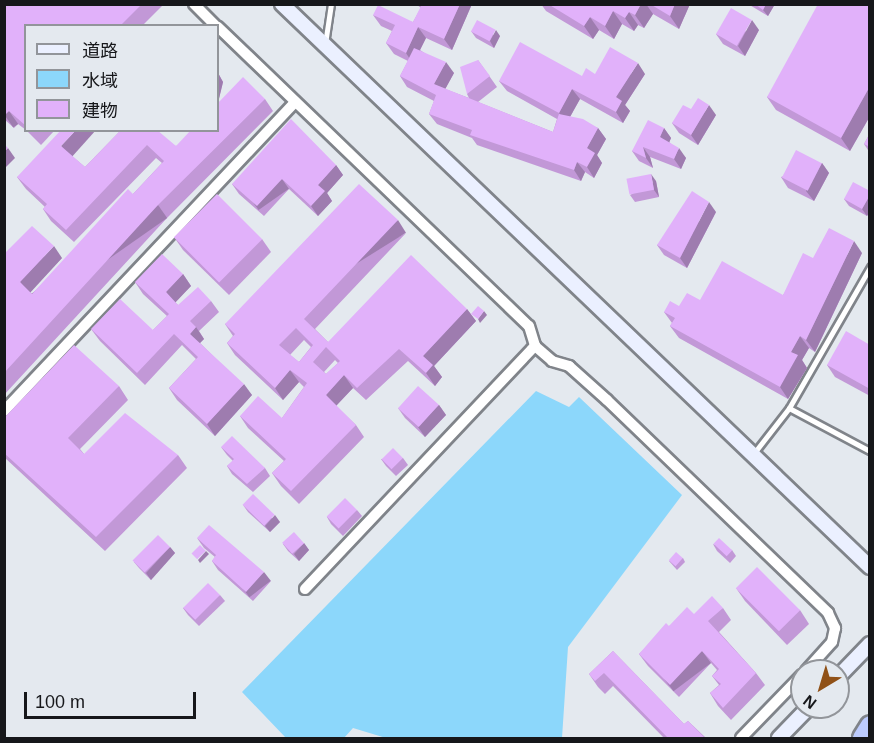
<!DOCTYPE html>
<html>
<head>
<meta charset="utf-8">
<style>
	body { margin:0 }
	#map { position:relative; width:874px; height:743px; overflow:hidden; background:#e4e9ef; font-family:Arial,"Noto Sans JP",sans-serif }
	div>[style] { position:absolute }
	.water>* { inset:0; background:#8cd7fb }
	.roads { filter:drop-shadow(2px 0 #80848a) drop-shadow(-2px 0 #80848a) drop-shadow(0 2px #80848a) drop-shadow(0 -2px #80848a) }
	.lane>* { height:5px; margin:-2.5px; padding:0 2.5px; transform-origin:2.5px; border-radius:2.5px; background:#fff }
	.street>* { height:10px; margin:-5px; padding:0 5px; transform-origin:5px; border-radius:5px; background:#fff }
	.secondary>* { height:14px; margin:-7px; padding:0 7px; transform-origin:7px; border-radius:7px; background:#ebf0ff }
	.highway>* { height:18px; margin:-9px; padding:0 9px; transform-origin:9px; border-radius:9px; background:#bdccfe }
	.wall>* { inset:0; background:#c298d7 }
	.shaded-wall>* { inset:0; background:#9e7caf; transform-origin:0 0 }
	.building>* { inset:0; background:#e1b1fa; transform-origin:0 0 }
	span { translate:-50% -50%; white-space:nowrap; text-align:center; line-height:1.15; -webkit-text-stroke:5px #e4e9ef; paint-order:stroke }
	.frame { position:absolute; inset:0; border:6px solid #16171a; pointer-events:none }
	.legend { position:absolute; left:24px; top:24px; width:195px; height:108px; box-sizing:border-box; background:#e4e9ef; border:2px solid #92959a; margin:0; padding:8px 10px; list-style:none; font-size:18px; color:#16171a }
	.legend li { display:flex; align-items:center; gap:12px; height:30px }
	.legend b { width:30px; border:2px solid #92959a }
	.north { position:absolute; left:790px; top:659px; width:60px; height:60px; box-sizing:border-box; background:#e4e9ef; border:2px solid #92959a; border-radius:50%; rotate:218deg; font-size:16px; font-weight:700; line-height:24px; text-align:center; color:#16171a }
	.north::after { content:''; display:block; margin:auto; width:21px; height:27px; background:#905117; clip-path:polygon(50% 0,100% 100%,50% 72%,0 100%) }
	.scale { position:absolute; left:24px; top:692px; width:172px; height:27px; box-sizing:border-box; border:3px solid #16171a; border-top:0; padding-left:8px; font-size:18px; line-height:21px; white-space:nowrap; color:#16171a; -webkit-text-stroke:4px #e4e9ef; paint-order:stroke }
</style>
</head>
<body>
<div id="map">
	<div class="water">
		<i style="clip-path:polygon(536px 391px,569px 407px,579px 397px,682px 495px,568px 647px,562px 738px,386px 738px,353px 728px,344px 738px,286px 738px,242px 692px)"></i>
	</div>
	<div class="roads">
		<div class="lane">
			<i style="left:325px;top:44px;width:40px;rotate:-81.5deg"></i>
			<i style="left:789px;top:408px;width:92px;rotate:28deg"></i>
			<i style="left:754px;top:453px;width:57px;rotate:-52.1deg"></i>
			<i style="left:789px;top:408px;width:163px;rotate:-60.1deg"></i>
		</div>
		<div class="street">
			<i style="left:194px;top:4px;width:31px;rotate:45deg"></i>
			<i style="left:218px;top:27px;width:431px;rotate:43.9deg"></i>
			<i style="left:529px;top:326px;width:21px;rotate:73deg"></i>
			<i style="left:535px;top:346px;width:23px;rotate:41deg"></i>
			<i style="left:552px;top:361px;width:18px;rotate:16deg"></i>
			<i style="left:569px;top:366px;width:51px;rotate:41.8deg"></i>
			<i style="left:607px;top:400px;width:307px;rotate:43.9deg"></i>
			<i style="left:828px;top:613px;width:17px;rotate:65deg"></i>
			<i style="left:835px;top:628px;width:14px;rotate:102deg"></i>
			<i style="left:832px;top:642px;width:39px;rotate:132deg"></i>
			<i style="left:4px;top:411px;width:423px;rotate:-46.7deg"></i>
			<i style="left:305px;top:589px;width:335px;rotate:-46.6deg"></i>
			<i style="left:741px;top:738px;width:88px;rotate:-45.9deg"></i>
		</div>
		<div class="secondary">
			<i style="left:282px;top:4px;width:814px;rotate:43.76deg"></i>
			<i style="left:838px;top:677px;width:46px;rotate:-45.9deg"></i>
			<i style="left:779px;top:738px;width:43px;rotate:-45.9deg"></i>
		</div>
		<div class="highway">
			<i style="left:862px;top:738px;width:15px;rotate:-58deg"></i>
		</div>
	</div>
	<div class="wall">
		<i style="clip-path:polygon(4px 4px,164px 4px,142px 26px,26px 26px,26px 130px,18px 124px,14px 128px,4px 119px)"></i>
		<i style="clip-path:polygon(416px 4px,472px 4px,452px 50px,426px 38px,420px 50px,454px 73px,445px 89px,469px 98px,467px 94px,478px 60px,497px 87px,478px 102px,553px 132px,557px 119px,507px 91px,499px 81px,582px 76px,595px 74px,645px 74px,625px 105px,630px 111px,623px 123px,580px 99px,570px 117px,598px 128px,606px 139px,597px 155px,602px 163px,594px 178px,585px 172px,581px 181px,477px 145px,472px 138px,437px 124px,429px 114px,434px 101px,407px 87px,400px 76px,408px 61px,394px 54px,386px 43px,392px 31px,381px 26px,373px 15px,413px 22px,421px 8px)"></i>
		<i style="clip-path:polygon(541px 4px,690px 4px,679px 29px,653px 14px,644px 28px,638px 25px,634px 31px,622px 24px,614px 39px,599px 30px,593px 39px,546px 11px)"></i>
		<i style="clip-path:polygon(748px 4px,775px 4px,768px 16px)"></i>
		<i style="clip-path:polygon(870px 4px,870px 116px,850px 151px,776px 110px,767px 97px)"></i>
		<i style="clip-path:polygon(759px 30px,745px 56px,723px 44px,716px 34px)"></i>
		<i style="clip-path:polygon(471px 31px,500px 36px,494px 48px,476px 38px)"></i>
		<i style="clip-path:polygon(218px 73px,223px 82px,218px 102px,265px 99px,273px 111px,167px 218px,4px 395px,4px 254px,62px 258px,30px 292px,32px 294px,133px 194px,162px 163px,156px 158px,74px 242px,51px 221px,43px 209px,45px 207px,26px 189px,17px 177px,72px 156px,85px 167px,121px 130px,176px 146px,218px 130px)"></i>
		<i style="clip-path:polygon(691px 109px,716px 115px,698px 145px,679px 133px,672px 123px)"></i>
		<i style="clip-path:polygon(664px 128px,671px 138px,669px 142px,686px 158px,681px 169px,650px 157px,653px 168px,639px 161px,632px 151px)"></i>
		<i style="clip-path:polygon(26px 130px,55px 130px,41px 145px)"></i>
		<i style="clip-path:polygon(870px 133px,870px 153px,864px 144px)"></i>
		<i style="clip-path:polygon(822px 163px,829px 173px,814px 201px,788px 188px,781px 177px)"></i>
		<i style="clip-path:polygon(336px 165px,343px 175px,327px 193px,332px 201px,318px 216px,289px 189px,264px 216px,239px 194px,232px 184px)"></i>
		<i style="clip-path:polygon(656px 181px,659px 197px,635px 202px,630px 195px)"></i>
		<i style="clip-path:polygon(870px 191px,870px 211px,867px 216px,849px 206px,844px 199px)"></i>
		<i style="clip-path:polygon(716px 212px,687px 268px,664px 255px,657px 245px)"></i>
		<i style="clip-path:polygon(evenodd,406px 233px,315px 329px,328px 342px,467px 309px,476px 321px,434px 366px,442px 377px,435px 386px,408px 361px,366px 400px,353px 388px,336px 406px,356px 425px,364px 437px,299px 504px,281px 486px,272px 473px,284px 461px,248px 428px,240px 416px,282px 418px,304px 387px,299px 382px,283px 400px,235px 355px,227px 343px,233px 336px,225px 324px,406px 233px,304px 340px,311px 347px,299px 362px,290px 355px,304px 340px,406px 233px,335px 360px,338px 363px,326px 374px,324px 372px,335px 360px)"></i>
		<i style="clip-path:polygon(174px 237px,262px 239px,271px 252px,229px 295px,183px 250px)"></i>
		<i style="clip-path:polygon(862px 253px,815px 352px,809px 348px,802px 360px,807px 368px,788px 399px,679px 338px,670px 326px,672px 323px,664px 312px,700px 300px,783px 295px,813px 258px)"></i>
		<i style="clip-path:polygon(183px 274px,191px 286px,175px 302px,178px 305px,211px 301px,219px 312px,199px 331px,204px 339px,200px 343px,252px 395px,215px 436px,177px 400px,169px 388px,196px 359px,182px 345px,145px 385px,100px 341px,91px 329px,153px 330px,167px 316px,143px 294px,135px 282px)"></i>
		<i style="clip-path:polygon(870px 345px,870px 396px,835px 377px,827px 365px)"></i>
		<i style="clip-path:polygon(119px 386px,128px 400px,80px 449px,84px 454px,178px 455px,187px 468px,105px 551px,4px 457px,4px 418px)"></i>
		<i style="clip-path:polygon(439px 405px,446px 415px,425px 437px,405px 418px,398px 408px)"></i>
		<i style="clip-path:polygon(221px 447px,265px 468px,270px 476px,253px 492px,232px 474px,227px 466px,233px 461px,227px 455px)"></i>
		<i style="clip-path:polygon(403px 458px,408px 465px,396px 476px,386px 466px,381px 459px)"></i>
		<i style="clip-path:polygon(243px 505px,280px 522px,270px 532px,248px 512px)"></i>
		<i style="clip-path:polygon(357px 510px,362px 516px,343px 536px,331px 524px,327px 517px)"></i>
		<i style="clip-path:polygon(197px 538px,271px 581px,253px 601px,218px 570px,212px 561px,215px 557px,204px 548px)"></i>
		<i style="clip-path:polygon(304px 543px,309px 550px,299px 561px,288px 551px,283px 544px)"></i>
		<i style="clip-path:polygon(713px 544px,732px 550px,736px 556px,730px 563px,717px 551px)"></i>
		<i style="clip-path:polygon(170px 547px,175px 553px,151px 580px,139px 568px,134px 562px)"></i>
		<i style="clip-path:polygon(683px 558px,685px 562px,677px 570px,669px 561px)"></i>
		<i style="clip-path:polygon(736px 588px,800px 610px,809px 624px,787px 645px,745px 601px)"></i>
		<i style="clip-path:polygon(220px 595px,225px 601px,199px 626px,188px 615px,183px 608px)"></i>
		<i style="clip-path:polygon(723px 608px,731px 620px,719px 632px,756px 673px,765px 685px,731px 720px,718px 706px,710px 693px,719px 685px,712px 676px,717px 670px,711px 663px,679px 697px,648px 666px,639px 654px,669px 626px)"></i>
		<i style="clip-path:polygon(613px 651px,684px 724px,688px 721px,706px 738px,664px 738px,613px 686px,605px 694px,598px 687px,589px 674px)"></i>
	</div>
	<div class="shaded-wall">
		<i style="clip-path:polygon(460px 4px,472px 4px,452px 50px,444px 39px)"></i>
		<i style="clip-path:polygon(641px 4px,646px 4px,653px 14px,644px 28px,635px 15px)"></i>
		<i style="clip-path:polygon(675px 4px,690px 4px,679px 29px,670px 16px)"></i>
		<i style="clip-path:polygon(766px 4px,775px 4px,768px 16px,763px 10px)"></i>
		<i style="clip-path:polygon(613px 11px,622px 24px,614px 39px,605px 26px)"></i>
		<i style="clip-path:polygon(629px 12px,638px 25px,634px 31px,625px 18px)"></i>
		<i style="clip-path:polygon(590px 17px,599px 30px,593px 39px,584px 26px)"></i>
		<i style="clip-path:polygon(752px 20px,759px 30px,745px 56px,738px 46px)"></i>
		<i style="clip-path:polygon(418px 27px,426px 38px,413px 64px,406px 53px)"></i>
		<i style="clip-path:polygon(496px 30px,500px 36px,494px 48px,490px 41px)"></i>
		<i style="clip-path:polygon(446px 62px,454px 73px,442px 95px,434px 84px)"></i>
		<i style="clip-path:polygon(638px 63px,645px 74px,625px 105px,630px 111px,623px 123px,616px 112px,616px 97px)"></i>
		<i style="clip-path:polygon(218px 73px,223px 82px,218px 103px)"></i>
		<i style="clip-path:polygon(870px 86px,870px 116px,850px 151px,841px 138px)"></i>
		<i style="clip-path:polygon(572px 89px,580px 99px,566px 124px,559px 113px)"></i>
		<i style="clip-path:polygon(709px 105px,716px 115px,698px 145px,691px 135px)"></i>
		<i style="left:9px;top:111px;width:16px;height:6px;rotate:55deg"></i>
		<i style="clip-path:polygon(598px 128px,606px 139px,597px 155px,602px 163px,594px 178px,587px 167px,587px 148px)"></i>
		<i style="clip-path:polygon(664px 128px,671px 138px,667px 148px,660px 137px)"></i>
		<i style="clip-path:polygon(76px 130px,96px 130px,70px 159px,61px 146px)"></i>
		<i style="clip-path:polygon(643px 147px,650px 157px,653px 168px,646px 158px)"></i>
		<i style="clip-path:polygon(8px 148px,15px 158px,4px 169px,4px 152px)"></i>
		<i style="clip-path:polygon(679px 148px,686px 158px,681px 169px,674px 159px)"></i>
		<i style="clip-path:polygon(577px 162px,585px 172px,581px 181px,574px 170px)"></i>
		<i style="clip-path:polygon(822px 163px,829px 173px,814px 201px,806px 191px)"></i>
		<i style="clip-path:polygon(336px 165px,343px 175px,327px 193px,332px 201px,318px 216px,311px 206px,318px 185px)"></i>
		<i style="clip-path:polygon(651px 174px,656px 181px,659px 197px,654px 190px)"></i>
		<i style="left:282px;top:179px;width:12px;height:37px;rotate:55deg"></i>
		<i style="clip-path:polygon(870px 195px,870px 211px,867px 216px,862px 209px)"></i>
		<i style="clip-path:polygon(709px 202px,716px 212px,687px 268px,680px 258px)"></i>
		<i style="left:158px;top:205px;width:16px;height:228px;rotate:55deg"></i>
		<i style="left:398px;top:220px;width:15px;height:137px;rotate:58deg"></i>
		<i style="clip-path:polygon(854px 241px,862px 253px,815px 352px,806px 340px)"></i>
		<i style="clip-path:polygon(54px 246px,62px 258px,29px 294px,20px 282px)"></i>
		<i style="clip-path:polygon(183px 274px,191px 286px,174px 304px,166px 292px)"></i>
		<i style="clip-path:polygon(467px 309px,476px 321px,434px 366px,442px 377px,435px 386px,426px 373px,423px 356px)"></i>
		<i style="clip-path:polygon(484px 311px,487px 315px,480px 323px,478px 319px)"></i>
		<i style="clip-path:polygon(196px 327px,204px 339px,198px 345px,190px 334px)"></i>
		<i style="clip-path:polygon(800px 336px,809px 348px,802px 360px,807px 368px,788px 399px,780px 387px,791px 352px)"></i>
		<i style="clip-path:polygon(290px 370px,299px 382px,283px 400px,275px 388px)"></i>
		<i style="clip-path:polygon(344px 375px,353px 388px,334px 408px,326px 395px)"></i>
		<i style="clip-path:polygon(244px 384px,252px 395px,215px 436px,207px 424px)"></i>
		<i style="clip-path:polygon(439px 405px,446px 415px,425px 437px,418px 427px)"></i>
		<i style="clip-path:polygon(275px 515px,280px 522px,270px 532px,265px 526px)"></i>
		<i style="clip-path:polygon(304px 543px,309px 550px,299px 561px,294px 554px)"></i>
		<i style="clip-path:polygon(170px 547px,175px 553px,151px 580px,146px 573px)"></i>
		<i style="clip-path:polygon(206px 551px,209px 554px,200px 563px,198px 560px)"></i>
		<i style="left:264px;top:572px;width:11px;height:27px;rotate:52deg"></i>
		<i style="left:702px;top:651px;width:15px;height:47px;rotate:53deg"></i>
	</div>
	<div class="building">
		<i style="clip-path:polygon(4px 4px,142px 4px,120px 26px,26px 26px,26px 126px,9px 111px,5px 115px,4px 114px)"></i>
		<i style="clip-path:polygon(422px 4px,460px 4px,444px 39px,418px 27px,406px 53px,386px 43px,395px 25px,373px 15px,378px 5px,413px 22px)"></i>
		<i style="clip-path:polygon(548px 4px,641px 4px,635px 15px,629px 12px,625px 18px,613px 11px,605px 26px,590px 17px,584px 26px)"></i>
		<i style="clip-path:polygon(650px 4px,675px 4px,670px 16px)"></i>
		<i style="clip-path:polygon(755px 4px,766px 4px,763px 10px)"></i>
		<i style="clip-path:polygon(818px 4px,870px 4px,870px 86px,841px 138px,767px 97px)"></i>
		<i style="left:731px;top:8px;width:24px;height:30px;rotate:30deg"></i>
		<i style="left:477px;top:20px;width:21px;height:13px;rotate:28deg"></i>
		<i style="clip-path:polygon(520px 42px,582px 76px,586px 68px,595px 74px,610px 47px,638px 63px,616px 97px,622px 101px,616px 112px,572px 89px,559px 113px,499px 81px)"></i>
		<i style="clip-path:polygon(414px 48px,446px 62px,434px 84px,553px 132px,559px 114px,583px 119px,598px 128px,587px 148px,595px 153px,587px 167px,577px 162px,574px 170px,470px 135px,472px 130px,429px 114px,436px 95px,400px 76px)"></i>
		<i style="clip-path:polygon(478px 60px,490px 76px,467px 94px,460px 67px)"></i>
		<i style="clip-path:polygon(243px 77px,265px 99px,158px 205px,4px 373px,4px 254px,32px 226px,54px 246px,20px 282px,32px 294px,128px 189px,133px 194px,164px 161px,147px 145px,66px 230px,43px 209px,47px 204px,17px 177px,61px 130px,76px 130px,61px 146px,85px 167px,121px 130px,157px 130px,176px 146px,191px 130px,218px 130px,218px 103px)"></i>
		<i style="clip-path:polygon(698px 98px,709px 105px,691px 135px,672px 123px,683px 105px,691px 109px)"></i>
		<i style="clip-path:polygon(291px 119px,336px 165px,318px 185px,325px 191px,311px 206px,282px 179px,257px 206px,232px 184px)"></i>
		<i style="clip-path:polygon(648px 120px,664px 128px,660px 137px,679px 148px,674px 159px,643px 147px,646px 158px,632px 151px)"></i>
		<i style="clip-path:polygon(870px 133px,870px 147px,864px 144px)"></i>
		<i style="clip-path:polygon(4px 144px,8px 148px,4px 152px)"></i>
		<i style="left:796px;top:150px;width:29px;height:31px;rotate:27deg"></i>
		<i style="left:651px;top:174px;width:16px;height:25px;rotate:79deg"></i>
		<i style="clip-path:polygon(853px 182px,870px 191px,870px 195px,862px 209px,844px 199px)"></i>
		<i style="clip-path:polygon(evenodd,359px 184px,398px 220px,304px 319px,328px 342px,411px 255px,467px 309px,423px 356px,433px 365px,426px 373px,399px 349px,357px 388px,344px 375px,326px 395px,356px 425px,291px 491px,272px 473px,286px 459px,240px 416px,258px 396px,282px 418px,307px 383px,290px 370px,275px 388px,227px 343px,235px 334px,225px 324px,359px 184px,296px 328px,313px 345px,299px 362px,279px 345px,296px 328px,359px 184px,326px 347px,340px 361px,326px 374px,313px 362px,326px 347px)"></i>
		<i style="clip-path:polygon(692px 191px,709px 202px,680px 258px,657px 245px)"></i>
		<i style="left:217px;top:194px;width:64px;height:61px;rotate:45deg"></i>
		<i style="clip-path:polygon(829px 228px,854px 241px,806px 340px,800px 336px,791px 352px,798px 355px,780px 387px,670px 326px,675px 318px,664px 312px,670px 301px,679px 306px,687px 293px,700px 300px,722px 261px,783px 295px,803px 253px,813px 258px)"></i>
		<i style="clip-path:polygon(162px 254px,183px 274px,166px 292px,178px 305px,198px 287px,211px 301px,190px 321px,196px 327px,190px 334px,244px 384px,207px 424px,169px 388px,198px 357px,174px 334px,137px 373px,91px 329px,120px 299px,153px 330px,169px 314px,135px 282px)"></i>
		<i style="clip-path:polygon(478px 306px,484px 311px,478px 319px,471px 314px)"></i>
		<i style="clip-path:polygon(846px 331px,870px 345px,870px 389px,827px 365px)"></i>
		<i style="clip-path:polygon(74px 345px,119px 386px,68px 438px,84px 454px,125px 413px,178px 455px,96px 537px,4px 453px,4px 418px)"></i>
		<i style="left:418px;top:386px;width:28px;height:30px;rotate:42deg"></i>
		<i style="clip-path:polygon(232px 436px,265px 468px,247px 484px,227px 466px,234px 459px,221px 447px)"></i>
		<i style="left:393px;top:448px;width:14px;height:16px;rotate:45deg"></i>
		<i style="left:253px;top:494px;width:30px;height:15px;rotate:44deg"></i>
		<i style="left:345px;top:498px;width:17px;height:26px;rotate:45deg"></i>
		<i style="clip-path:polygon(209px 525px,264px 572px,246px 592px,212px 561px,216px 555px,197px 538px)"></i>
		<i style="left:294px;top:532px;width:15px;height:16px;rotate:48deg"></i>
		<i style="left:158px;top:535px;width:17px;height:36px;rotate:45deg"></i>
		<i style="left:719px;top:538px;width:18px;height:8px;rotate:43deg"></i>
		<i style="left:200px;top:545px;width:8px;height:12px;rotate:45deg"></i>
		<i style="left:676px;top:552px;width:9px;height:11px;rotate:41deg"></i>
		<i style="left:757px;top:567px;width:61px;height:30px;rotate:45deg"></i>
		<i style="left:208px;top:583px;width:17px;height:35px;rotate:45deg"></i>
		<i style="clip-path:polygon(712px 596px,723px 608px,708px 621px,756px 673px,723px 708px,710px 693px,721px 684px,712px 676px,719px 669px,702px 651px,670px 685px,639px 654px,666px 623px,669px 626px,687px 607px,694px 614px)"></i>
		<i style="clip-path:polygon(613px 651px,684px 724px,688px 721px,705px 738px,668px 738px,604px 673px,595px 681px,589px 674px)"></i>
	</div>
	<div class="frame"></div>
	<ul class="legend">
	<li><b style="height:8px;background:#ebf0ff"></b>道路</li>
	<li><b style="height:16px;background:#8cd7fb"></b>水域</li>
	<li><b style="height:16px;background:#e1b1fa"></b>建物</li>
	</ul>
	<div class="north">N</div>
	<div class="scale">100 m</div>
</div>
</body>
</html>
